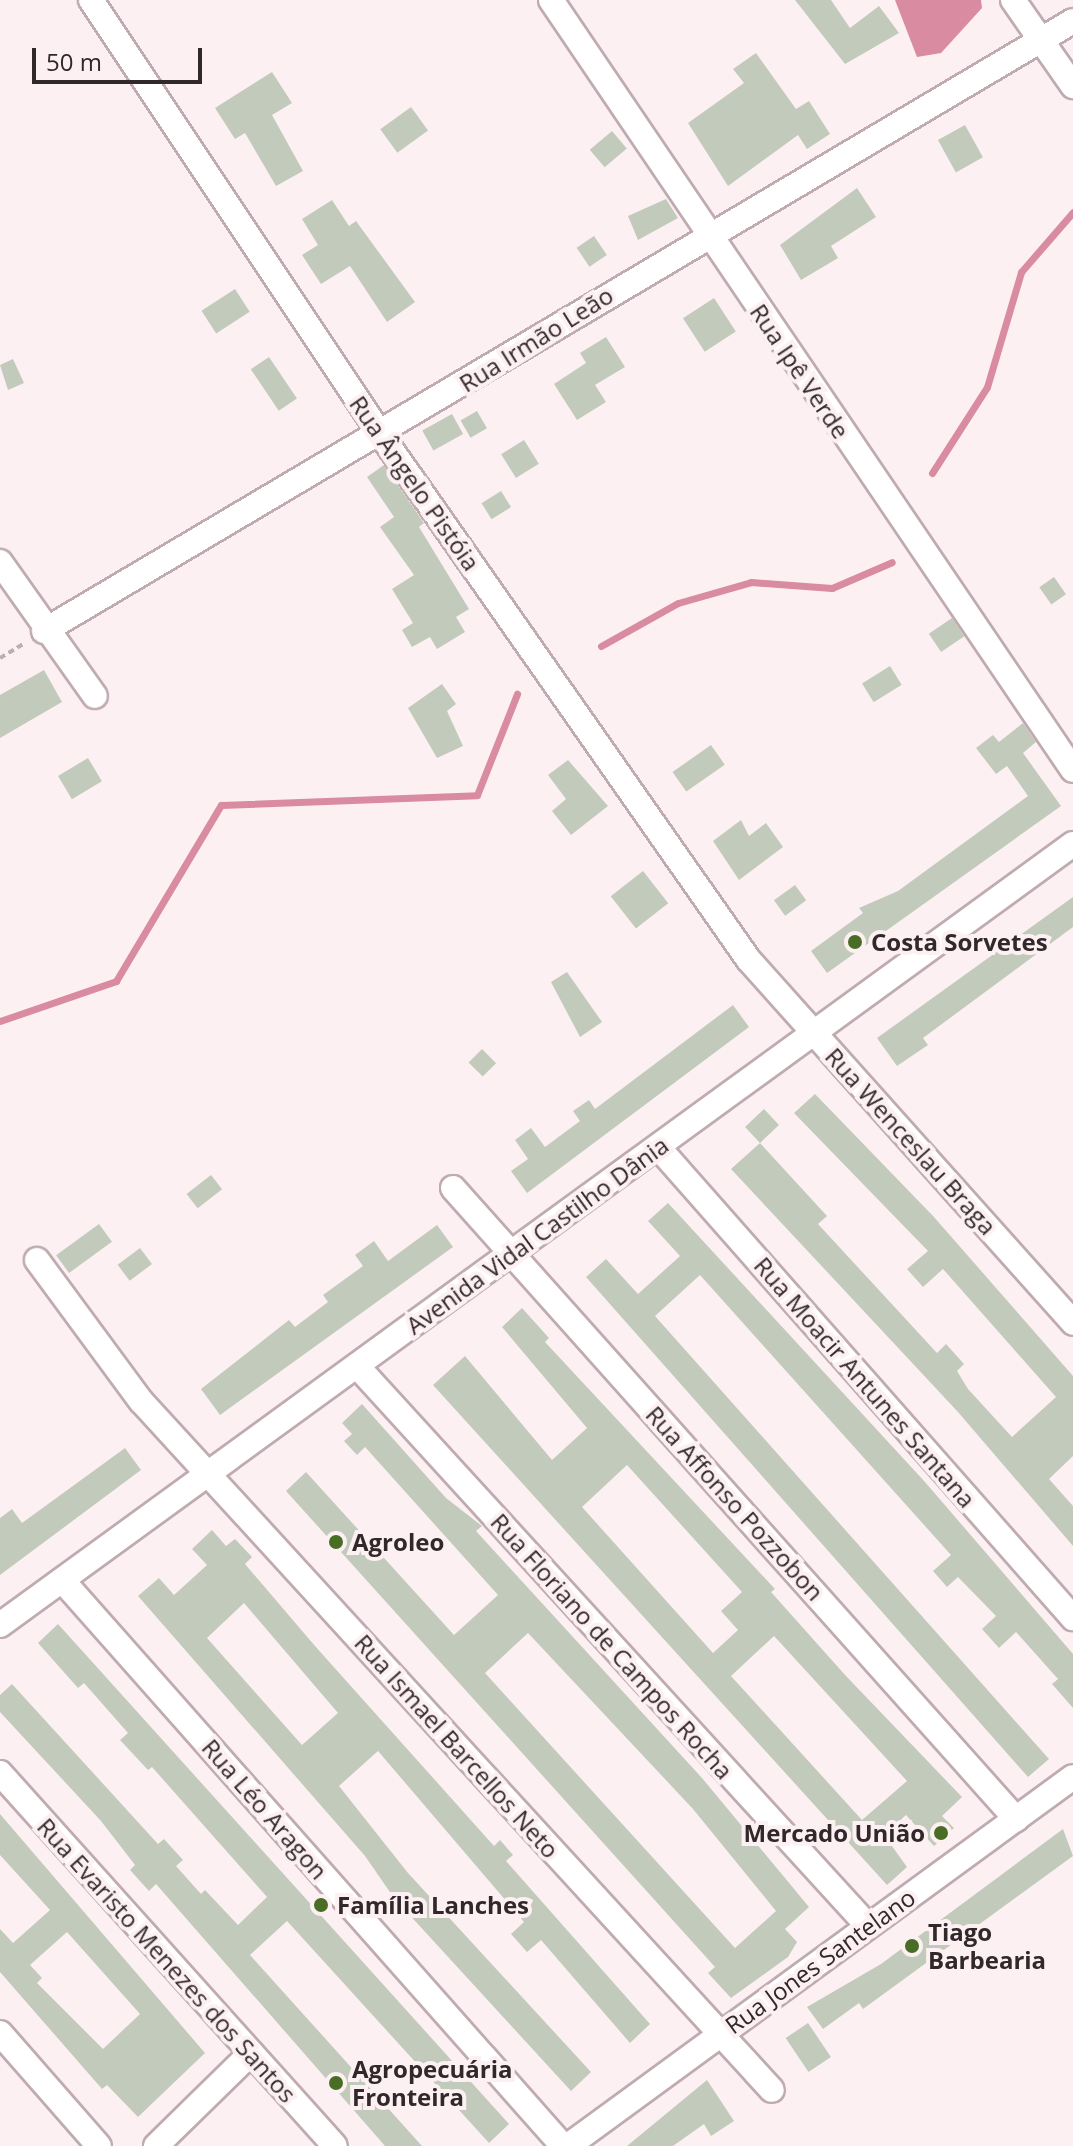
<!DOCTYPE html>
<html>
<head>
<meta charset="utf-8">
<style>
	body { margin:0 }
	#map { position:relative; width:1073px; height:2146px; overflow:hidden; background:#fdf0f3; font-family:"Open Sans",sans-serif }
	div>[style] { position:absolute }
	.water>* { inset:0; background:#d98ba1 }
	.stream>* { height:7px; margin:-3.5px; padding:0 3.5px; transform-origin:3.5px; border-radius:3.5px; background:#d98ba1 }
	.building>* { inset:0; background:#c2cbbb; transform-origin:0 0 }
	.path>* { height:4px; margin-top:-2px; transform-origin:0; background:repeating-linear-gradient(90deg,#bbafb2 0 6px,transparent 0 10px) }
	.roads { filter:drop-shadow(2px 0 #bfabb0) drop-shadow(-2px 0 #bfabb0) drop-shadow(0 2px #bfabb0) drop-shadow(0 -2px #bfabb0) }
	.minor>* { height:24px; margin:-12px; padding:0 12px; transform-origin:12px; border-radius:12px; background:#fff }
	.dots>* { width:22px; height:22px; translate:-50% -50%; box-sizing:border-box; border:4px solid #fdf0f3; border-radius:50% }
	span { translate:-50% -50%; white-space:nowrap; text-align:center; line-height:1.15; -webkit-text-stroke:8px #fdf0f3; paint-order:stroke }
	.street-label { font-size:24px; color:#30282a }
	.poi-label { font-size:24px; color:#30282a; font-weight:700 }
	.left { translate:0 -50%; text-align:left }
	.right { translate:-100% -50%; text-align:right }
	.scale { position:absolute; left:32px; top:48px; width:170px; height:36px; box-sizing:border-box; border:4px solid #30282a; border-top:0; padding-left:10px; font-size:24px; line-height:28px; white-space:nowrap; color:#30282a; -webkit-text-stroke:6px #fdf0f3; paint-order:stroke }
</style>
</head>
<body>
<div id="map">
	<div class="water">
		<i style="clip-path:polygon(895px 0,981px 0,982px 8px,941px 53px,917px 57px)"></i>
	</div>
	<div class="stream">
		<i style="left:932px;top:473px;width:102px;rotate:-57.4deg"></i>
		<i style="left:987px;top:387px;width:120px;rotate:-73.5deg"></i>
		<i style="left:1021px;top:272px;width:79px;rotate:-49.1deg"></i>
		<i style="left:601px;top:646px;width:88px;rotate:-29.2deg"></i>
		<i style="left:678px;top:603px;width:76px;rotate:-16deg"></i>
		<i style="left:751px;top:582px;width:81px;rotate:4.2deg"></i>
		<i style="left:832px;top:588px;width:65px;rotate:-23.4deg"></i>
		<i style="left:0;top:1021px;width:123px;rotate:-19deg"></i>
		<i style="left:116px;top:981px;width:205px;rotate:-59.2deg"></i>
		<i style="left:221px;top:805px;width:256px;rotate:-2.2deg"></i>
		<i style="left:477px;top:795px;width:109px;rotate:-68.4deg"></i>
	</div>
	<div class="building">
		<i style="clip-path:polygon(795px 0,831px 0,850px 28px,879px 6px,899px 33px,845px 64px)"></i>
		<i style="clip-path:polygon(756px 53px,796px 109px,809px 101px,830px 134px,807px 149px,798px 135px,728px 186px,688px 123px,744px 83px,733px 69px)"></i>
		<i style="clip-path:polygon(272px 72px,292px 103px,272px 115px,303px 171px,276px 186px,245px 133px,235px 139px,215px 108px)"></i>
		<i style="left:411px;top:107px;width:29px;height:38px;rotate:54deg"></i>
		<i style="left:965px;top:125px;width:37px;height:31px;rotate:61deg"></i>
		<i style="left:612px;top:131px;width:23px;height:29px;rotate:50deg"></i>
		<i style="clip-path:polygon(857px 188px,876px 217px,831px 246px,838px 258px,801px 280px,780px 245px)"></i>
		<i style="clip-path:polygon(666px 199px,678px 218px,638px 240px,628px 216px)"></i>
		<i style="clip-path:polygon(332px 200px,349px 226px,356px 221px,415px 302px,387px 322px,350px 266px,321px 284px,302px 255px,318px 245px,302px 219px)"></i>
		<i style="left:594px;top:236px;width:23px;height:21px;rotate:56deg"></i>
		<i style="left:235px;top:289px;width:27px;height:40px;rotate:57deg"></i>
		<i style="left:714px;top:298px;width:40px;height:37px;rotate:57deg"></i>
		<i style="clip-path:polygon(606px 337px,625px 367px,595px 385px,606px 402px,577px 420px,554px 384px,586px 363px,580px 353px)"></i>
		<i style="left:269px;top:357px;width:50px;height:22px;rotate:56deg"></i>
		<i style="clip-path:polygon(13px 359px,24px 383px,8px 390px,0 365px)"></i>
		<i style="left:477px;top:411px;width:20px;height:19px;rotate:60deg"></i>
		<i style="left:452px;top:414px;width:23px;height:34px;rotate:61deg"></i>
		<i style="left:524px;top:440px;width:28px;height:27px;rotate:58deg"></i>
		<i style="clip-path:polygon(384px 465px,424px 523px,419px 527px,469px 609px,456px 617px,465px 632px,437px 649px,430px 637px,412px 647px,402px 630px,413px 623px,392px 589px,414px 575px,380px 527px,394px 517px,367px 477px)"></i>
		<i style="left:501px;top:491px;width:19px;height:23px;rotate:58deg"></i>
		<i style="left:1054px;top:577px;width:21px;height:18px;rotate:55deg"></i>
		<i style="left:952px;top:618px;width:22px;height:28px;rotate:56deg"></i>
		<i style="left:890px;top:666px;width:22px;height:33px;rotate:58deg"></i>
		<i style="clip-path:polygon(44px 670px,62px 702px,0 738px,0 695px)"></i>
		<i style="clip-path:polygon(442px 684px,456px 704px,447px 711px,463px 746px,437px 758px,408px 708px)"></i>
		<i style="clip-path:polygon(1023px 723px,1036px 742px,1023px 753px,1061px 806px,827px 973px,811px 951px,863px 913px,859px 908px,898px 891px,1028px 796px,1007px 766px,996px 774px,976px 748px,993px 735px,999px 742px)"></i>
		<i style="left:711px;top:745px;width:24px;height:47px;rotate:55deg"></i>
		<i style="left:88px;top:758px;width:27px;height:35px;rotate:59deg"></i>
		<i style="clip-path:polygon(568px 760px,608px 806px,571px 835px,552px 811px,566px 799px,548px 775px)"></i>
		<i style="clip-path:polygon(741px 820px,749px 836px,766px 823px,783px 847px,739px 880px,713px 841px)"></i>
		<i style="left:643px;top:871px;width:41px;height:41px;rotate:52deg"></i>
		<i style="left:795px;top:885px;width:19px;height:26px;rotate:54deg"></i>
		<i style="clip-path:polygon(1073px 897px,1073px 927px,923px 1038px,928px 1045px,897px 1066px,877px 1038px)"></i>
		<i style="clip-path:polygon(567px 972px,602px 1022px,580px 1037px,551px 982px)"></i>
		<i style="clip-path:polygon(733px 1005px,749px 1027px,527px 1193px,511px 1171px,528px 1159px,515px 1140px,531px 1128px,545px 1147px,580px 1121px,573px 1111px,589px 1100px,595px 1109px)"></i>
		<i style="left:482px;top:1049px;width:20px;height:19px;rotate:45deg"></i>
		<i style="clip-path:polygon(815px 1094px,934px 1217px,1073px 1376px,1073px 1456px,1049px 1479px,1073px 1506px,1073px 1546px,958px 1412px,731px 1169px,760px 1143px,745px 1127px,764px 1109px,779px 1125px,760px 1143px,827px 1216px,818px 1224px,937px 1353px,946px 1344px,964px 1364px,957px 1371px,968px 1389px,1012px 1437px,1056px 1397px,943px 1269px,923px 1287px,907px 1269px,928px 1251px,794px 1113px)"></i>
		<i style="left:211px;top:1175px;width:18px;height:31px;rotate:52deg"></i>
		<i style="clip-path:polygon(668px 1203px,925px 1482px,1073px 1654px,1073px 1708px,1052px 1684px,1058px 1679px,1016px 1632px,999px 1648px,982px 1629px,996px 1616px,958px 1577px,947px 1587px,933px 1571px,951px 1555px,700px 1275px,655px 1316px,1049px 1759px,1028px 1777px,586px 1277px,606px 1259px,638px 1294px,680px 1256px,648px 1221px)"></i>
		<i style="left:99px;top:1224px;width:22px;height:53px;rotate:54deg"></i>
		<i style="clip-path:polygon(437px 1225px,453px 1247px,220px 1415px,201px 1389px,289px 1320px,295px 1327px,328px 1302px,323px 1295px,363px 1266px,355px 1255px,374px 1241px,388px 1261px)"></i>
		<i style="left:140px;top:1248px;width:20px;height:28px;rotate:53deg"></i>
		<i style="clip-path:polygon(evenodd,522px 1308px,549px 1338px,545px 1342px,775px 1589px,771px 1592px,846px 1676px,962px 1797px,942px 1816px,954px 1828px,934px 1846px,906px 1815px,884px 1835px,907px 1867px,887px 1885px,433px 1385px,465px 1356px,552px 1460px,587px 1428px,502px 1327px,522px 1308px,627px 1465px,742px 1592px,721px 1611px,738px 1630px,713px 1653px,582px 1507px,627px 1465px,522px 1308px,774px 1636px,907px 1781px,862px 1820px,731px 1676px,774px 1636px)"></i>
		<i style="clip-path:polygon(evenodd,362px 1404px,446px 1498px,482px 1526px,476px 1531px,702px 1778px,809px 1907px,785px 1929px,797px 1942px,788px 1957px,731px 1998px,708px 1973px,715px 1967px,286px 1491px,306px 1472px,454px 1635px,498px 1595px,365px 1447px,357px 1455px,344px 1441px,352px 1434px,342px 1423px,362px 1404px,528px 1633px,693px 1809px,776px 1911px,735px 1948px,485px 1673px,528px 1633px)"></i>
		<i style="clip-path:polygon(125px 1448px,141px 1470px,0 1575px,0 1518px,12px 1509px,22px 1523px)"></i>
		<i style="clip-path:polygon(evenodd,212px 1530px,226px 1546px,235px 1539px,252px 1557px,245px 1564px,315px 1646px,494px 1846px,500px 1840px,513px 1855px,506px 1861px,650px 2024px,630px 2043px,541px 1940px,527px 1952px,511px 1934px,524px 1922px,378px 1751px,339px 1786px,408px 1873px,591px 2072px,571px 2091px,394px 1898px,365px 1856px,138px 1596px,159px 1578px,174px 1595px,207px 1565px,192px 1549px,212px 1530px,244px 1603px,338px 1713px,302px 1745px,207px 1638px,244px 1603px)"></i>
		<i style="clip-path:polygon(58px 1624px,509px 2124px,489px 2143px,287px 1921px,250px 1955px,422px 2146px,385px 2146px,156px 1884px,149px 1891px,130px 1870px,135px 1865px,101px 1821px,0 1712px,0 1695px,12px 1684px,158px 1844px,164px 1839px,183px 1860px,176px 1866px,201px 1894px,205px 1890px,238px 1925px,267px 1897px,152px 1767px,148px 1770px,120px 1740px,128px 1733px,84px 1683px,78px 1688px,38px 1643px)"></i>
		<i style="clip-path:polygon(evenodd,0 1814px,205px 2053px,138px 2117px,107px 2085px,102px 2089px,0 1972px,0 1929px,13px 1943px,50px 1910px,0 1855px,0 1814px,67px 1932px,140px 2014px,103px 2049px,37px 1983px,42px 1978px,30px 1965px,67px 1932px)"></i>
		<i style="clip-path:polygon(1063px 1829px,1073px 1856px,863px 2009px,859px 2003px,823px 2029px,807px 2007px,881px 1964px)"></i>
		<i style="left:808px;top:2023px;width:41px;height:27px;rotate:56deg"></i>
		<i style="clip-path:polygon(707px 2080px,734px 2121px,711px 2136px,704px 2124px,673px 2146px,627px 2146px)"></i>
	</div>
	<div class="path">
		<i style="left:0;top:658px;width:29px;rotate:-31deg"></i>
	</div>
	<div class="roads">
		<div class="minor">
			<i style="left:91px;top:0;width:523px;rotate:56.31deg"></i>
			<i style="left:381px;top:435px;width:640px;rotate:54.99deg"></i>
			<i style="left:748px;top:959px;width:488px;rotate:48.2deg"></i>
			<i style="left:551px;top:0;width:930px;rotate:55.87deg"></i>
			<i style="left:1013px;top:0;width:105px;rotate:55.1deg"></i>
			<i style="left:0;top:562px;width:164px;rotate:54.7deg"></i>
			<i style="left:44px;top:631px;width:1196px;rotate:-30.66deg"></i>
			<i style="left:658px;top:1147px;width:628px;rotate:48.62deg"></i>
			<i style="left:453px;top:1188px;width:846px;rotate:48.26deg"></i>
			<i style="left:37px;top:1260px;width:175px;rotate:53.6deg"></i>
			<i style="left:141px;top:1401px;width:934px;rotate:47.52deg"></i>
			<i style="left:357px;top:1366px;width:758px;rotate:47.62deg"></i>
			<i style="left:62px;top:1580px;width:756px;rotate:48.49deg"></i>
			<i style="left:0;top:1625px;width:1327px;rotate:-36.05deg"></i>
			<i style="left:0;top:1773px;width:501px;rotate:48.07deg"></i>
			<i style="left:0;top:2033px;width:150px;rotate:48.8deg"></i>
			<i style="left:156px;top:2146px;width:133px;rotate:-44.4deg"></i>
			<i style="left:568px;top:2146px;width:625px;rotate:-36.16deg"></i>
		</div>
	</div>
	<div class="dots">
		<i style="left:855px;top:942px;background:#4a6d25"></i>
		<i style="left:336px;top:1542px;background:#4a6d25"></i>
		<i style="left:941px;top:1833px;background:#4a6d25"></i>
		<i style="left:321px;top:1905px;background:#4a6d25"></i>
		<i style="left:912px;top:1946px;background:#4a6d25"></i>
		<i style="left:336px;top:2083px;background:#4a6d25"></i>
	</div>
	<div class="street-label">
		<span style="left:536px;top:339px;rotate:-32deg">Rua Irmão Leão</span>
		<span style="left:800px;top:371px;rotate:56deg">Rua Ipê Verde</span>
		<span style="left:415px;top:483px;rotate:55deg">Rua Ângelo Pistóia</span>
		<span style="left:911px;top:1141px;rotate:48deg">Rua Wenceslau Braga</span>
		<span style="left:537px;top:1235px;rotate:-36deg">Avenida Vidal Castilho Dânia</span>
		<span style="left:865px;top:1382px;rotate:49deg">Rua Moacir Antunes Santana</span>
		<span style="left:735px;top:1503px;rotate:48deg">Rua Affonso Pozzobon</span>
		<span style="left:612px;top:1646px;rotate:48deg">Rua Floriano de Campos Rocha</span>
		<span style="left:457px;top:1746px;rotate:48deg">Rua Ismael Barcellos Neto</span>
		<span style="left:265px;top:1809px;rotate:49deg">Rua Léo Aragon</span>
		<span style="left:167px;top:1960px;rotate:48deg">Rua Evaristo Menezes dos Santos</span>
		<span style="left:820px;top:1961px;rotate:-36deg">Rua Jones Santelano</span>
	</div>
	<div class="poi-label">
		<span class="left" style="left:871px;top:942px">Costa Sorvetes</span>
		<span class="left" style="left:352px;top:1542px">Agroleo</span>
		<span class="right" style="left:925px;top:1833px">Mercado União</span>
		<span class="left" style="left:337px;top:1905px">Família Lanches</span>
		<span class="left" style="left:928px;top:1946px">Tiago<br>Barbearia</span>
		<span class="left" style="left:352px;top:2083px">Agropecuária<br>Fronteira</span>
	</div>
	<div class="scale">50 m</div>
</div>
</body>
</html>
